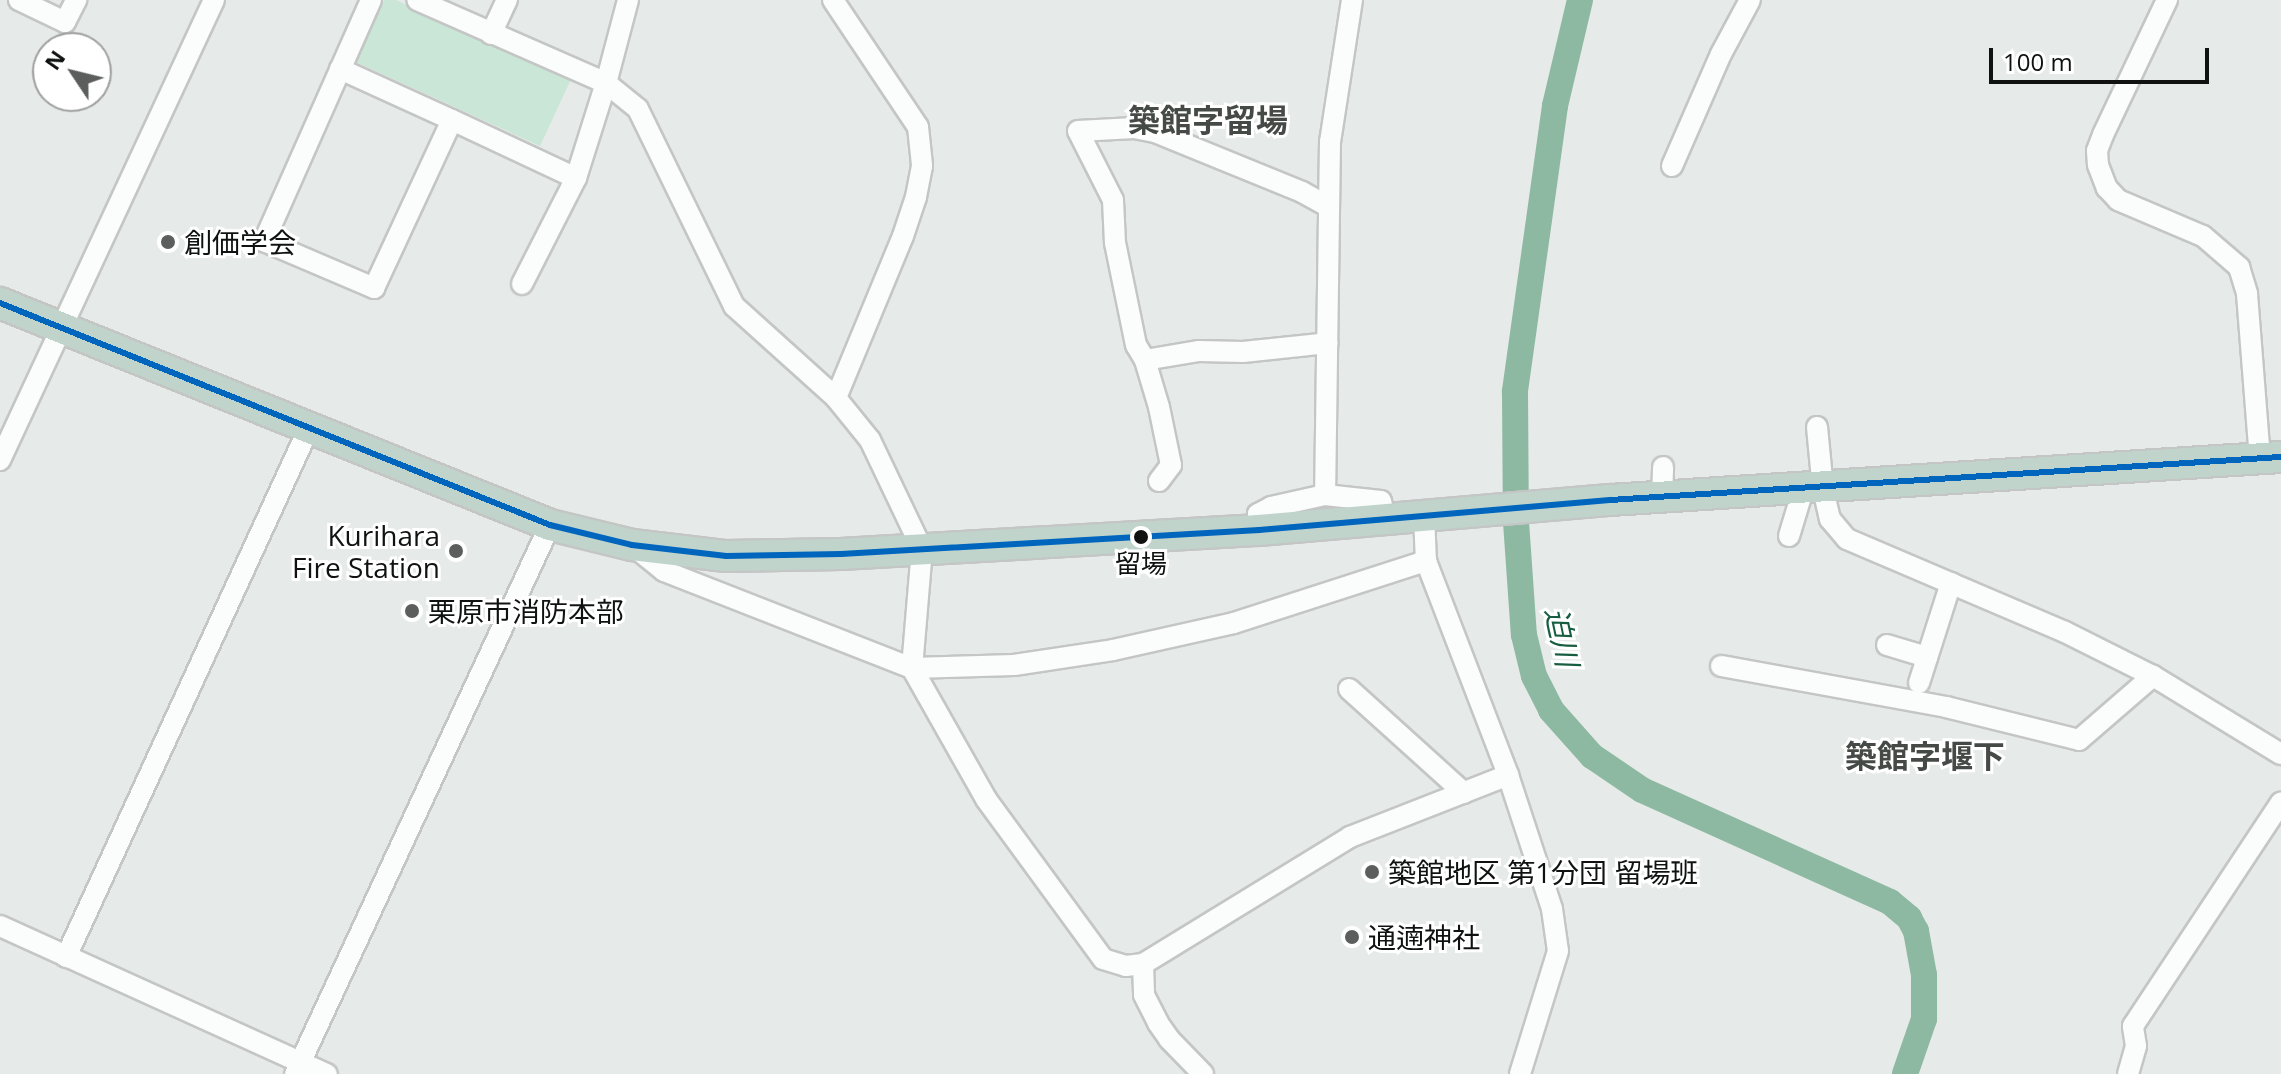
<!DOCTYPE html>
<html>
<head>
<meta charset="utf-8">
<style>
	body { margin:0 }
	#map { position:relative; width:2281px; height:1074px; overflow:hidden; background:#e6eae8; font-family:"Open Sans","Noto Sans JP",sans-serif }
	div>[style] { position:absolute }
	.green>* { inset:0; background:#c9e6d6 }
	.river>* { height:26px; margin:-13px; padding:0 13px; transform-origin:13px; border-radius:13px; background:#8db8a2 }
	.roads { filter:drop-shadow(2px 0 #c4c6c5) drop-shadow(-2px 0 #c4c6c5) drop-shadow(0 2px #c4c6c5) drop-shadow(0 -2px #c4c6c5) }
	.minor>* { height:20px; margin:-10px; padding:0 10px; transform-origin:10px; border-radius:10px; background:#fbfcfc }
	.highway>* { height:30px; margin:-15px; padding:0 15px; transform-origin:15px; border-radius:15px; background:#c0d4cc }
	.bus-1>* { height:6px; margin:-3px; padding:0 3px; transform-origin:3px; border-radius:3px; background:#0065bd }
	.dots>* { width:22px; height:22px; translate:-50% -50%; box-sizing:border-box; border:4px solid #fff; border-radius:50% }
	span { translate:-50% -50%; white-space:nowrap; text-align:center; line-height:1.15; -webkit-text-stroke:6px #fff; paint-order:stroke }
	.bus-label { font-size:26px; color:#101211 }
	.poi-label { font-size:28px; color:#101211 }
	.left { translate:0 -50%; text-align:left }
	.right { translate:-100% -50%; text-align:right }
	.water-label { font-size:30px; color:#175e41; font-style:italic }
	.quarter-label { font-size:32px; color:#454a47; font-weight:700 }
	.north { position:absolute; left:32px; top:32px; width:80px; height:80px; box-sizing:border-box; background:#fff; border:2px solid #9fa0a0; border-radius:50%; rotate:305deg; font-size:22px; font-weight:700; line-height:32px; text-align:center; color:#101211 }
	.north::after { content:''; display:block; margin:auto; width:28px; height:36px; background:#5b5e5c; clip-path:polygon(50% 0,100% 100%,50% 72%,0 100%) }
	.scale { position:absolute; left:1989px; top:48px; width:220px; height:36px; box-sizing:border-box; border:4px solid #101211; border-top:0; padding-left:10px; font-size:24px; line-height:28px; white-space:nowrap; color:#101211; -webkit-text-stroke:6px #fff; paint-order:stroke }
</style>
</head>
<body>
<div id="map">
	<div class="green">
		<i style="clip-path:polygon(384px 0,396px 0,571px 79px,540px 146px,356px 62px)"></i>
	</div>
	<div class="river">
		<i style="left:1580px;top:0;width:109px;rotate:103.3deg"></i>
		<i style="left:1555px;top:106px;width:289px;rotate:98deg"></i>
		<i style="left:1515px;top:392px;width:130px;rotate:89.6deg"></i>
		<i style="left:1516px;top:522px;width:113px;rotate:86deg"></i>
		<i style="left:1524px;top:635px;width:42px;rotate:76.3deg"></i>
		<i style="left:1534px;top:676px;width:38px;rotate:63deg"></i>
		<i style="left:1551px;top:710px;width:62px;rotate:48.3deg"></i>
		<i style="left:1592px;top:756px;width:60px;rotate:34.2deg"></i>
		<i style="left:1642px;top:790px;width:272px;rotate:24.3deg"></i>
		<i style="left:1890px;top:902px;width:25px;rotate:40deg"></i>
		<i style="left:1909px;top:918px;width:15px;rotate:62deg"></i>
		<i style="left:1916px;top:931px;width:45px;rotate:79.7deg"></i>
		<i style="left:1924px;top:975px;width:44px;rotate:90deg"></i>
		<i style="left:1924px;top:1019px;width:58px;rotate:109.1deg"></i>
	</div>
	<div class="roads">
		<div class="minor">
			<i style="left:19px;top:0;width:51px;rotate:25.6deg"></i>
			<i style="left:65px;top:22px;width:25px;rotate:-63deg"></i>
			<i style="left:371px;top:0;width:264px;rotate:113.9deg"></i>
			<i style="left:264px;top:241px;width:120px;rotate:23.1deg"></i>
			<i style="left:374px;top:288px;width:185px;rotate:-65.1deg"></i>
			<i style="left:452px;top:120px;width:137px;rotate:25.1deg"></i>
			<i style="left:576px;top:178px;width:100px;rotate:-72.5deg"></i>
			<i style="left:606px;top:83px;width:206px;rotate:-156.3deg"></i>
			<i style="left:628px;top:0;width:86px;rotate:104.8deg"></i>
			<i style="left:606px;top:83px;width:41px;rotate:39.1deg"></i>
			<i style="left:638px;top:109px;width:219px;rotate:64deg"></i>
			<i style="left:734px;top:306px;width:137px;rotate:42deg"></i>
			<i style="left:836px;top:398px;width:54px;rotate:51deg"></i>
			<i style="left:870px;top:440px;width:121px;rotate:64.5deg"></i>
			<i style="left:922px;top:549px;width:119px;rotate:94.8deg"></i>
			<i style="left:912px;top:668px;width:150px;rotate:60.5deg"></i>
			<i style="left:986px;top:799px;width:198px;rotate:53.8deg"></i>
			<i style="left:1103px;top:959px;width:24px;rotate:17deg"></i>
			<i style="left:1126px;top:966px;width:17px;rotate:-7deg"></i>
			<i style="left:1143px;top:964px;width:243px;rotate:-31.5deg"></i>
			<i style="left:1350px;top:837px;width:170px;rotate:-21.4deg"></i>
			<i style="left:833px;top:0;width:153px;rotate:56.2deg"></i>
			<i style="left:918px;top:127px;width:39px;rotate:84deg"></i>
			<i style="left:922px;top:166px;width:32px;rotate:101deg"></i>
			<i style="left:916px;top:197px;width:41px;rotate:108.4deg"></i>
			<i style="left:903px;top:236px;width:175px;rotate:112.5deg"></i>
			<i style="left:1352px;top:0;width:144px;rotate:98.8deg"></i>
			<i style="left:1330px;top:142px;width:353px;rotate:90.8deg"></i>
			<i style="left:1325px;top:495px;width:56px;rotate:6.1deg"></i>
			<i style="left:1381px;top:501px;width:18px;rotate:77deg"></i>
			<i style="left:2167px;top:0;width:149px;rotate:115.4deg"></i>
			<i style="left:2103px;top:135px;width:17px;rotate:111deg"></i>
			<i style="left:2097px;top:151px;width:14px;rotate:86deg"></i>
			<i style="left:2098px;top:165px;width:25px;rotate:69deg"></i>
			<i style="left:2107px;top:188px;width:16px;rotate:47deg"></i>
			<i style="left:2118px;top:200px;width:92px;rotate:23deg"></i>
			<i style="left:2203px;top:236px;width:48px;rotate:40.7deg"></i>
			<i style="left:2239px;top:267px;width:28px;rotate:73deg"></i>
			<i style="left:2247px;top:294px;width:166px;rotate:85.5deg"></i>
			<i style="left:491px;top:34px;width:38px;rotate:-65deg"></i>
			<i style="left:340px;top:69px;width:123px;rotate:24.5deg"></i>
			<i style="left:1672px;top:166px;width:122px;rotate:-66.4deg"></i>
			<i style="left:1721px;top:54px;width:61px;rotate:-61.8deg"></i>
			<i style="left:522px;top:284px;width:119px;rotate:-63deg"></i>
			<i style="left:1145px;top:360px;width:55px;rotate:-9.5deg"></i>
			<i style="left:1199px;top:351px;width:44px;rotate:1.3deg"></i>
			<i style="left:1243px;top:352px;width:85px;rotate:-6deg"></i>
			<i style="left:1817px;top:427px;width:62px;rotate:84.5deg"></i>
			<i style="left:1823px;top:489px;width:31px;rotate:77deg"></i>
			<i style="left:1830px;top:519px;width:26px;rotate:50deg"></i>
			<i style="left:1847px;top:539px;width:237px;rotate:23.1deg"></i>
			<i style="left:2065px;top:632px;width:98px;rotate:26.6deg"></i>
			<i style="left:2153px;top:676px;width:150px;rotate:31.4deg"></i>
			<i style="left:0;top:460px;width:507px;rotate:-65.05deg"></i>
			<i style="left:1159px;top:481px;width:20px;rotate:-53deg"></i>
			<i style="left:1171px;top:465px;width:59px;rotate:-101.7deg"></i>
			<i style="left:1159px;top:407px;width:49px;rotate:-106.6deg"></i>
			<i style="left:1145px;top:360px;width:17px;rotate:-121deg"></i>
			<i style="left:1136px;top:345px;width:104px;rotate:-101.6deg"></i>
			<i style="left:1115px;top:243px;width:43px;rotate:-92.7deg"></i>
			<i style="left:1113px;top:200px;width:77px;rotate:-116.9deg"></i>
			<i style="left:1078px;top:131px;width:56px;rotate:-3.1deg"></i>
			<i style="left:1134px;top:128px;width:21px;rotate:11deg"></i>
			<i style="left:1155px;top:132px;width:159px;rotate:22.2deg"></i>
			<i style="left:1302px;top:192px;width:29px;rotate:29deg"></i>
			<i style="left:1662px;top:498px;width:31px;rotate:-88deg"></i>
			<i style="left:1424px;top:516px;width:45px;rotate:87.5deg"></i>
			<i style="left:1426px;top:561px;width:229px;rotate:69deg"></i>
			<i style="left:1508px;top:775px;width:141px;rotate:71.8deg"></i>
			<i style="left:1552px;top:909px;width:42px;rotate:81.9deg"></i>
			<i style="left:1558px;top:951px;width:129px;rotate:107.2deg"></i>
			<i style="left:1259px;top:530px;width:16px;rotate:-94deg"></i>
			<i style="left:1258px;top:514px;width:15px;rotate:-28deg"></i>
			<i style="left:1271px;top:507px;width:55px;rotate:-12.5deg"></i>
			<i style="left:1789px;top:536px;width:48px;rotate:-73.1deg"></i>
			<i style="left:632px;top:545px;width:41px;rotate:39.1deg"></i>
			<i style="left:664px;top:571px;width:266px;rotate:21.4deg"></i>
			<i style="left:912px;top:668px;width:102px;rotate:-1.7deg"></i>
			<i style="left:1014px;top:665px;width:100px;rotate:-8.6deg"></i>
			<i style="left:1113px;top:650px;width:124px;rotate:-12.6deg"></i>
			<i style="left:1234px;top:623px;width:202px;rotate:-17.9deg"></i>
			<i style="left:1887px;top:645px;width:42px;rotate:16.7deg"></i>
			<i style="left:1721px;top:666px;width:229px;rotate:10.3deg"></i>
			<i style="left:1946px;top:707px;width:137px;rotate:13.9deg"></i>
			<i style="left:2079px;top:740px;width:98px;rotate:-40.9deg"></i>
			<i style="left:1919px;top:683px;width:105px;rotate:-72.3deg"></i>
			<i style="left:1349px;top:689px;width:155px;rotate:42.1deg"></i>
			<i style="left:0;top:926px;width:359px;rotate:24.4deg"></i>
			<i style="left:66px;top:957px;width:580px;rotate:-65.34deg"></i>
			<i style="left:1143px;top:964px;width:31px;rotate:88deg"></i>
			<i style="left:1144px;top:995px;width:31px;rotate:63deg"></i>
			<i style="left:1158px;top:1023px;width:19px;rotate:55deg"></i>
			<i style="left:1169px;top:1039px;width:49px;rotate:45.8deg"></i>
			<i style="left:295px;top:1074px;width:605px;rotate:-65.09deg"></i>
			<i style="left:2128px;top:1074px;width:29px;rotate:-74deg"></i>
			<i style="left:2136px;top:1046px;width:20px;rotate:-99deg"></i>
			<i style="left:2133px;top:1026px;width:268px;rotate:-56.5deg"></i>
		</div>
		<div class="highway">
			<i style="left:0;top:303px;width:593px;rotate:21.98deg"></i>
			<i style="left:550px;top:525px;width:84px;rotate:13.7deg"></i>
			<i style="left:632px;top:545px;width:95px;rotate:6.7deg"></i>
			<i style="left:726px;top:556px;width:115px;rotate:-1deg"></i>
			<i style="left:841px;top:554px;width:419px;rotate:-3.3deg"></i>
			<i style="left:1259px;top:530px;width:352px;rotate:-4.9deg"></i>
			<i style="left:1610px;top:500px;width:672px;rotate:-3.67deg"></i>
		</div>
	</div>
	<div class="bus-1">
		<i style="left:0;top:303px;width:593px;rotate:21.98deg"></i>
		<i style="left:550px;top:525px;width:84px;rotate:13.7deg"></i>
		<i style="left:632px;top:545px;width:95px;rotate:6.7deg"></i>
		<i style="left:726px;top:556px;width:115px;rotate:-1deg"></i>
		<i style="left:841px;top:554px;width:419px;rotate:-3.3deg"></i>
		<i style="left:1259px;top:530px;width:352px;rotate:-4.9deg"></i>
		<i style="left:1610px;top:500px;width:672px;rotate:-3.67deg"></i>
	</div>
	<div class="dots">
		<i style="left:168px;top:242px;background:#5b5e5c"></i>
		<i style="left:1141px;top:537px;background:#101211"></i>
		<i style="left:456px;top:551px;background:#5b5e5c"></i>
		<i style="left:412px;top:611px;background:#5b5e5c"></i>
		<i style="left:1372px;top:872px;background:#5b5e5c"></i>
		<i style="left:1352px;top:937px;background:#5b5e5c"></i>
	</div>
	<div class="bus-label">
		<span style="left:1141px;top:564px">留場</span>
	</div>
	<div class="poi-label">
		<span class="left" style="left:184px;top:242px">創価学会</span>
		<span class="right" style="left:440px;top:551px">Kurihara<br>Fire Station</span>
		<span class="left" style="left:428px;top:611px">栗原市消防本部</span>
		<span class="left" style="left:1388px;top:872px">築館地区 第1分団 留場班</span>
		<span class="left" style="left:1368px;top:937px">通遖神社</span>
	</div>
	<div class="water-label">
		<span style="left:1562px;top:637px;rotate:78deg">迫川</span>
	</div>
	<div class="quarter-label">
		<span style="left:1208px;top:120px">築館字留場</span>
		<span style="left:1925px;top:756px">築館字堰下</span>
	</div>
	<div class="north">N</div>
	<div class="scale">100 m</div>
</div>
</body>
</html>
